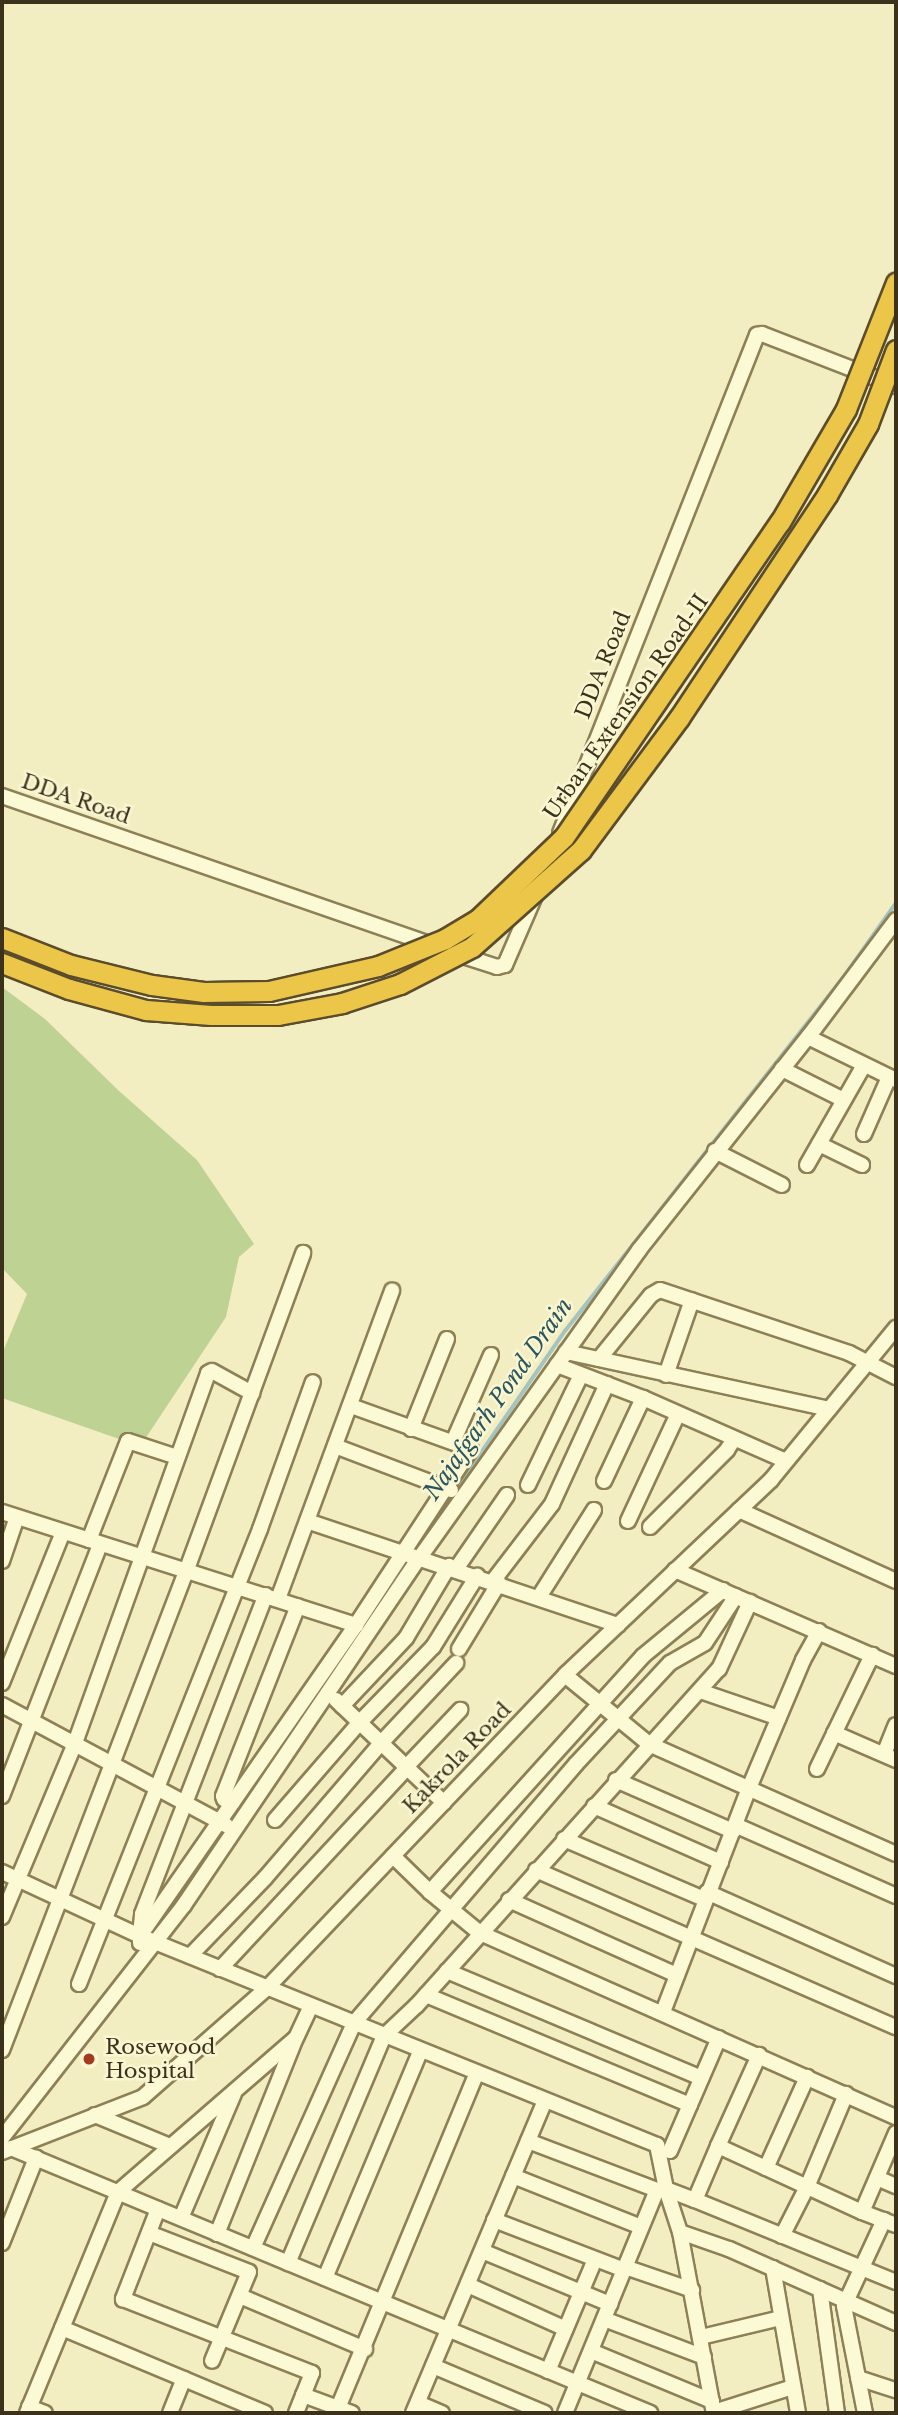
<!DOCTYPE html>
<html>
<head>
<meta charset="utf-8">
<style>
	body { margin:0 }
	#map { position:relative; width:898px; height:2415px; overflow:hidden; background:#f3eec1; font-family:"Libre Baskerville",serif }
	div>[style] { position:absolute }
	.green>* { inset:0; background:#bdd293 }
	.stream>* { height:3.5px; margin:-1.75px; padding:0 1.75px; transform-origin:1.75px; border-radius:1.75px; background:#a4c4c2 }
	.roads { filter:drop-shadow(2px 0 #8e8056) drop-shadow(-2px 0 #8e8056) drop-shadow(0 2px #8e8056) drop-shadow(0 -2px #8e8056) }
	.minor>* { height:14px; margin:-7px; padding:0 7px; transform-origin:7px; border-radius:7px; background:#fcf9d5 }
	.bridges { filter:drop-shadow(2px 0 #5b4c2b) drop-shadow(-2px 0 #5b4c2b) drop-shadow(0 2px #5b4c2b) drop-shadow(0 -2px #5b4c2b) }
	.highway-bridge>* { height:19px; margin:-9.5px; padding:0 9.5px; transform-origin:9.5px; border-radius:9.5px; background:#ebc648 }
	.dots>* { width:19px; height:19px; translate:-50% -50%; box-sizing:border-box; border:4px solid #f9f6d1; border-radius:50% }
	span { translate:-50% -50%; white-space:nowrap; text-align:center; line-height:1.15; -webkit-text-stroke:5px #f9f6d1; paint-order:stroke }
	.street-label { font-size:21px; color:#3c321c }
	.poi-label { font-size:21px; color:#3c321c }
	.left { translate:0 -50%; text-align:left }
	.water-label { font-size:23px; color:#2a565d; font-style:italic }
	.frame { position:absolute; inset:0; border:4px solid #3c321c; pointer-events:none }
</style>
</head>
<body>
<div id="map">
	<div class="green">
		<i style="clip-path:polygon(2px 987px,45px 1019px,118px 1090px,197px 1160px,254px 1244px,239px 1257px,226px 1317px,143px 1442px,119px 1439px,2px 1398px,2px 1354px,27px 1294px,2px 1268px)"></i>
	</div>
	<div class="stream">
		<i style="left:456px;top:1489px;width:192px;rotate:-55.4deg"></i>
		<i style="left:565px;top:1331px;width:453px;rotate:-51.8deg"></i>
		<i style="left:845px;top:975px;width:88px;rotate:-54.7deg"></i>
		<i style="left:412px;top:1553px;width:69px;rotate:-55.6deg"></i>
	</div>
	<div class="roads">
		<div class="minor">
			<i style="left:2px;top:796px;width:458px;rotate:19.1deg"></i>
			<i style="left:560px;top:833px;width:536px;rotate:-68.42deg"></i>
			<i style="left:757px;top:335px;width:5px;rotate:-11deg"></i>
			<i style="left:762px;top:334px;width:144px;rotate:21.2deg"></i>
			<i style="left:454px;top:953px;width:45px;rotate:18deg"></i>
			<i style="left:497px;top:967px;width:8px;rotate:-14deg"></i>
			<i style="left:505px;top:965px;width:81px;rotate:-66.6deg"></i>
			<i style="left:808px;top:1037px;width:98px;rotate:26deg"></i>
			<i style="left:782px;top:1069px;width:69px;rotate:26.6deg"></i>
			<i style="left:864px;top:1134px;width:62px;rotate:-66.3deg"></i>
			<i style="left:819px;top:1144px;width:48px;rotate:26deg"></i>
			<i style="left:715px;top:1151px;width:75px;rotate:26.9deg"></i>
			<i style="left:807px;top:1165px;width:115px;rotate:-60.3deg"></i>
			<i style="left:566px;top:1352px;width:269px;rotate:12.2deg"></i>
			<i style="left:599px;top:1359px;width:82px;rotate:-50.9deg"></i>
			<i style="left:651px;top:1295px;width:10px;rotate:-29deg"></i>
			<i style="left:660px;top:1290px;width:199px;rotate:18.4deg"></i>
			<i style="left:849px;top:1353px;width:53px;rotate:27.1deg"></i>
			<i style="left:557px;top:1365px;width:92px;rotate:21deg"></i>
			<i style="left:643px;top:1398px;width:156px;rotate:23.8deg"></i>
			<i style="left:666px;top:1375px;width:79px;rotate:-70.9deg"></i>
			<i style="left:351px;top:1406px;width:127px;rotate:19.7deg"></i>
			<i style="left:471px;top:1449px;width:210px;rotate:123.2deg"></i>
			<i style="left:411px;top:1429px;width:97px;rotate:-68.2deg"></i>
			<i style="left:453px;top:1442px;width:95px;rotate:-66.4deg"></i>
			<i style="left:335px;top:1446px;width:124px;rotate:20.8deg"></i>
			<i style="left:604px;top:1481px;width:92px;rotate:-64.8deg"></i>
			<i style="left:528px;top:1485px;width:122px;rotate:-64.3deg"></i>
			<i style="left:739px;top:1510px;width:172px;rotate:24.3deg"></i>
			<i style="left:2px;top:1512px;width:372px;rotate:17.7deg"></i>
			<i style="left:356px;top:1625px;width:379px;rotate:124.8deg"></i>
			<i style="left:140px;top:1936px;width:7px;rotate:90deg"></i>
			<i style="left:307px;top:1521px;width:328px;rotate:18.5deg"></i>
			<i style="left:628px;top:1521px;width:118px;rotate:-65deg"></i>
			<i style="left:650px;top:1527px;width:109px;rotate:-45deg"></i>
			<i style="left:727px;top:1450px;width:13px;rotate:-58deg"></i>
			<i style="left:89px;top:1540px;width:106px;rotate:-68.5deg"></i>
			<i style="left:128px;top:1441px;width:52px;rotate:18.1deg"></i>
			<i style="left:2px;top:1561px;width:46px;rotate:-71.2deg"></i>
			<i style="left:456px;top:1569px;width:90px;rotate:-55.4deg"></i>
			<i style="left:675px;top:1570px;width:241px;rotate:23.5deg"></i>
			<i style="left:493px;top:1581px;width:97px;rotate:-52.5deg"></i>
			<i style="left:552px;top:1504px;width:132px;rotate:-65.4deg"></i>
			<i style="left:723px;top:1590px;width:104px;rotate:140.5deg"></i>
			<i style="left:643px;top:1656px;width:318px;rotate:132.1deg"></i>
			<i style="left:430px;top:1892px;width:65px;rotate:39.4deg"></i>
			<i style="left:480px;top:1933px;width:455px;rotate:23.9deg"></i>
			<i style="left:539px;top:1597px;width:103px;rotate:-57.7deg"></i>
			<i style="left:278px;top:1599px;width:329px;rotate:-69.7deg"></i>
			<i style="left:459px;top:1649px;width:77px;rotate:-58.8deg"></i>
			<i style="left:565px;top:1675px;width:109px;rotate:39.4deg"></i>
			<i style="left:649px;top:1744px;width:270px;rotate:24deg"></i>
			<i style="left:2px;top:1683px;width:163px;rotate:-68deg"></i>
			<i style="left:700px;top:1691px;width:83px;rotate:18.9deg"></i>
			<i style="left:336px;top:1700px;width:149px;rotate:43.6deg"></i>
			<i style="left:2px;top:1705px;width:254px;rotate:28.2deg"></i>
			<i style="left:342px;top:1706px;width:93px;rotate:-46.7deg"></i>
			<i style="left:406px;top:1638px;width:84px;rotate:-59.2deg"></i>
			<i style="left:834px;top:1733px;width:68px;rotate:23.5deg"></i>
			<i style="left:884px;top:1754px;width:31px;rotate:-68deg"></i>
			<i style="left:406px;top:1767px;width:79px;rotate:-46.5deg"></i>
			<i style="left:817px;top:1769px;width:127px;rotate:-64.2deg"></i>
			<i style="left:616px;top:1780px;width:128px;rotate:23.6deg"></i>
			<i style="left:2px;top:1796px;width:270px;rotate:-68.7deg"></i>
			<i style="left:233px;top:1802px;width:9px;rotate:-162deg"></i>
			<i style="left:224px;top:1799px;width:3px;rotate:-108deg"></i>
			<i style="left:223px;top:1796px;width:204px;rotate:-68.5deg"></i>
			<i style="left:594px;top:1806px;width:139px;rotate:23.8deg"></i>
			<i style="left:275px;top:1820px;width:130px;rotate:-49.1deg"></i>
			<i style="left:360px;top:1722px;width:105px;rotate:-45.8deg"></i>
			<i style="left:433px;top:1647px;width:84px;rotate:-58.2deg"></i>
			<i style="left:735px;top:1825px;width:176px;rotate:23.8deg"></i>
			<i style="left:564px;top:1839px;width:152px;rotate:23.2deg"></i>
			<i style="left:393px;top:1856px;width:52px;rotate:44.2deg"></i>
			<i style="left:536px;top:1870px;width:393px;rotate:23.6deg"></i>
			<i style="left:2px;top:1872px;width:152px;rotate:24.9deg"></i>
			<i style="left:140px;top:1936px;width:558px;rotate:22.01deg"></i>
			<i style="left:657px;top:2145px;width:45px;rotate:78.4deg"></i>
			<i style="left:666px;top:2189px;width:45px;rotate:72deg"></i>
			<i style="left:680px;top:2232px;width:184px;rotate:79.4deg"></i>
			<i style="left:707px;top:1892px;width:207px;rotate:24deg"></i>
			<i style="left:509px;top:1900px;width:184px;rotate:24.1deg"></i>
			<i style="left:2px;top:1917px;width:189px;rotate:-67.2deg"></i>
			<i style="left:75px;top:1743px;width:393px;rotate:-70.2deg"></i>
			<i style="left:208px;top:1373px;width:4px;rotate:-27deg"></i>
			<i style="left:212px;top:1371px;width:46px;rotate:28.8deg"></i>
			<i style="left:140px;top:1934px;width:20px;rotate:-84deg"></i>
			<i style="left:142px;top:1914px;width:342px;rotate:-68.8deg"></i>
			<i style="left:190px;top:1956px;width:108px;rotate:-46.1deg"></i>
			<i style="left:265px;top:1878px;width:178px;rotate:-49.3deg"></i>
			<i style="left:381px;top:1743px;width:110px;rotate:-46.8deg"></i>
			<i style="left:220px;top:1969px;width:275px;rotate:-47.1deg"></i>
			<i style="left:447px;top:1971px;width:276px;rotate:22.8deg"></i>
			<i style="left:79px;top:1984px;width:490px;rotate:-68.3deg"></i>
			<i style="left:260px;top:1529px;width:156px;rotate:-70.2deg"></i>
			<i style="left:426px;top:1995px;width:286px;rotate:22.6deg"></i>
			<i style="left:663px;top:2012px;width:240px;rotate:-69deg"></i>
			<i style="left:749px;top:1788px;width:139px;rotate:-67.1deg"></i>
			<i style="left:803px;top:1660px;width:33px;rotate:-61deg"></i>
			<i style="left:2px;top:2050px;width:515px;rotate:-68.96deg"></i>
			<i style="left:187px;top:1569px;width:337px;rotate:-69.8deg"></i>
			<i style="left:95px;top:2115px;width:81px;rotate:22.5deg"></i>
			<i style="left:896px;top:2133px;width:86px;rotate:113.3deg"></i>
			<i style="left:862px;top:2212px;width:36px;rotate:21deg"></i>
			<i style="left:2px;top:2138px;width:296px;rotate:-52deg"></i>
			<i style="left:184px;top:1905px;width:417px;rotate:-55.9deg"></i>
			<i style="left:418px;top:1560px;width:381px;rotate:-54.5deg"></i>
			<i style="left:639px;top:1250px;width:283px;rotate:-51.6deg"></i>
			<i style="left:815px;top:1028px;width:135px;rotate:-53.1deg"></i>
			<i style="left:528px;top:2141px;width:138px;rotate:20.8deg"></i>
			<i style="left:718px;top:2146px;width:100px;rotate:-65.7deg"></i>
			<i style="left:11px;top:2148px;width:692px;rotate:22.52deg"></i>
			<i style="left:670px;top:2151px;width:123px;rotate:-66.6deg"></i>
			<i style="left:2px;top:2152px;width:151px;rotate:-21.3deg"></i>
			<i style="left:143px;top:2097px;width:165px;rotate:-41.3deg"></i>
			<i style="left:267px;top:1988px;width:435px;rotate:-46.4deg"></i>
			<i style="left:567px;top:1673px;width:281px;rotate:-43.4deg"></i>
			<i style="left:771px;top:1480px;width:197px;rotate:-50.6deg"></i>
			<i style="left:766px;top:2168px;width:100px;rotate:-65.7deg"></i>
			<i style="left:513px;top:2176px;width:138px;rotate:21.7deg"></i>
			<i style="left:877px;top:2178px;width:21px;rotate:23deg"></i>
			<i style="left:695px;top:2200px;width:59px;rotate:-66.9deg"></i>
			<i style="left:718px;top:2146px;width:158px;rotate:24.6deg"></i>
			<i style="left:158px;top:2209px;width:97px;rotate:111.3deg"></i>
			<i style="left:123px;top:2299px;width:203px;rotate:21.4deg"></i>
			<i style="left:312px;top:2373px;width:43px;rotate:111.8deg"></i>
			<i style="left:181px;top:2218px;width:135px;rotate:-66.9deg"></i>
			<i style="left:494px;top:2220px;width:139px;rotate:21deg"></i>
			<i style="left:680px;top:2232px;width:52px;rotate:19.1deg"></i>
			<i style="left:729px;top:2249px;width:183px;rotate:23.9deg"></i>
			<i style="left:149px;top:2233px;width:107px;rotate:21.3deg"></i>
			<i style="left:249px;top:2272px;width:96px;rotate:112.6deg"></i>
			<i style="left:217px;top:2234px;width:209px;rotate:-68.1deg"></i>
			<i style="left:782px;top:2236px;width:55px;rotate:-63deg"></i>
			<i style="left:807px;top:2187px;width:101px;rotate:-67.2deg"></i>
			<i style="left:2px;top:2243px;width:92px;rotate:-68.2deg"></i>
			<i style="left:253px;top:2248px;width:247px;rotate:-65.8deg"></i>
			<i style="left:354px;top:2023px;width:341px;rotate:-49.4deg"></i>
			<i style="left:576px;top:1764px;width:138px;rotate:-47.1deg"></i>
			<i style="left:670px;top:1663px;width:40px;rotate:-29.7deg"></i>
			<i style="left:705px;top:1643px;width:56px;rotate:-56.6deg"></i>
			<i style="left:482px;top:2251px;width:139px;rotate:22.5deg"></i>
			<i style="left:288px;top:2263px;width:246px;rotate:-67.1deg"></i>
			<i style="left:384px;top:2036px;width:45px;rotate:-43.2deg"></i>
			<i style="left:417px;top:2005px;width:452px;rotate:-48.1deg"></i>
			<i style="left:719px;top:1669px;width:74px;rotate:-65.2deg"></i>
			<i style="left:625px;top:2267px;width:71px;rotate:18.9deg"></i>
			<i style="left:773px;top:2268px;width:147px;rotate:80.2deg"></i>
			<i style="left:325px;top:2278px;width:247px;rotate:-67.2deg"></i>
			<i style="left:468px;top:2285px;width:107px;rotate:24.2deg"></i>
			<i style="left:820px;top:2289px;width:125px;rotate:82.2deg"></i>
			<i style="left:240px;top:2296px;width:136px;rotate:23deg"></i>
			<i style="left:604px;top:2319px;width:107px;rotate:20.8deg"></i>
			<i style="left:62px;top:2328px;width:220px;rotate:22.7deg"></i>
			<i style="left:701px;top:2337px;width:82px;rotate:-13.4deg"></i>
			<i style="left:591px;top:2351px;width:131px;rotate:22.5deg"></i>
			<i style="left:433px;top:2366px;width:121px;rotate:22.8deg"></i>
			<i style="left:548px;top:2371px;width:121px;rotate:-67.2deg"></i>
			<i style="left:858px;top:2378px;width:40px;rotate:18deg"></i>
			<i style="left:303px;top:2395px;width:52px;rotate:20.2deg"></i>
			<i style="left:418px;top:2403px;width:26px;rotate:23deg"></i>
			<i style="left:29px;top:2407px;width:17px;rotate:21deg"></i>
			<i style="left:338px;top:2408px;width:363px;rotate:-67.5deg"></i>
			<i style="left:714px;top:2412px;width:83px;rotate:-17.6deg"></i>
			<i style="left:27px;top:2413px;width:239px;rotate:-67.6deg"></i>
			<i style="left:118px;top:2192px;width:235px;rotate:-40.9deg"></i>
			<i style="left:296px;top:2038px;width:35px;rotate:-65deg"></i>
			<i style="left:170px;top:2413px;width:37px;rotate:-68deg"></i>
			<i style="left:413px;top:2413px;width:339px;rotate:-67.1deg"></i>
			<i style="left:565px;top:2413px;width:241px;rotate:-67.6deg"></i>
			<i style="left:657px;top:2190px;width:9px;rotate:-6deg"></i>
			<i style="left:666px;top:2189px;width:31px;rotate:21deg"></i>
			<i style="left:695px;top:2200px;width:217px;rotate:22.2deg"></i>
			<i style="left:865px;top:2413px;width:109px;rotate:-101.1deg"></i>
			<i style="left:844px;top:2306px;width:95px;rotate:-65.1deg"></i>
		</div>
	</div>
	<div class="bridges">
		<div class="highway-bridge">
			<i style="left:2px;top:938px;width:74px;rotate:21.4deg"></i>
			<i style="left:71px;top:965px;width:83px;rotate:13.9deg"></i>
			<i style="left:152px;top:985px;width:52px;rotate:7.7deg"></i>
			<i style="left:204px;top:992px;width:65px;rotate:-0.9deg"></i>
			<i style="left:269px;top:991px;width:112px;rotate:-12.9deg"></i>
			<i style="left:378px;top:966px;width:72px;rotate:-21.9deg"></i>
			<i style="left:445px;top:939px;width:37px;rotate:-31deg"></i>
			<i style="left:477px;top:920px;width:120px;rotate:-43.7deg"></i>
			<i style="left:564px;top:837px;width:382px;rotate:-55.6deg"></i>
			<i style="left:780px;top:522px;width:131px;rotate:-59.7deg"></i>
			<i style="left:846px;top:409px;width:136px;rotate:-68.4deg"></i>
			<i style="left:2px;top:963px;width:72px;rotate:21.2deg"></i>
			<i style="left:69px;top:989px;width:80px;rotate:15.3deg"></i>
			<i style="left:146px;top:1010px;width:65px;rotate:4.4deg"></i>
			<i style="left:211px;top:1015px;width:67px"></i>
			<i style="left:278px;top:1015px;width:65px;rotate:-10.6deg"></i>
			<i style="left:342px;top:1003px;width:61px;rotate:-18.1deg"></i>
			<i style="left:400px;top:984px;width:81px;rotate:-27.2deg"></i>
			<i style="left:472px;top:947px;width:146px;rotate:-41.7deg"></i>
			<i style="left:581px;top:850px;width:164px;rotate:-53.4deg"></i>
			<i style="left:679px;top:718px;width:268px;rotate:-56.4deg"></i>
			<i style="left:827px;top:495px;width:82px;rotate:-60deg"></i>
			<i style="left:868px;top:424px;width:79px;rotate:-69.3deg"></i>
		</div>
	</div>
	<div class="dots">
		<i style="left:89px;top:2059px;background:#a43b20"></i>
	</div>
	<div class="street-label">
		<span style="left:603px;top:665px;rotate:-68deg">DDA Road</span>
		<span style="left:626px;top:707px;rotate:-55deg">Urban Extension Road-II</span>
		<span style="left:76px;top:799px;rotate:19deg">DDA Road</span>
		<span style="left:457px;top:1758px;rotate:-46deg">Kakrola Road</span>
	</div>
	<div class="poi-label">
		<span class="left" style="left:105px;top:2059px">Rosewood<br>Hospital</span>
	</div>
	<div class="water-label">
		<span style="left:498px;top:1399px;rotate:-55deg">Najafgarh Pond Drain</span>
	</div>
	<div class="frame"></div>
</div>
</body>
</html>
